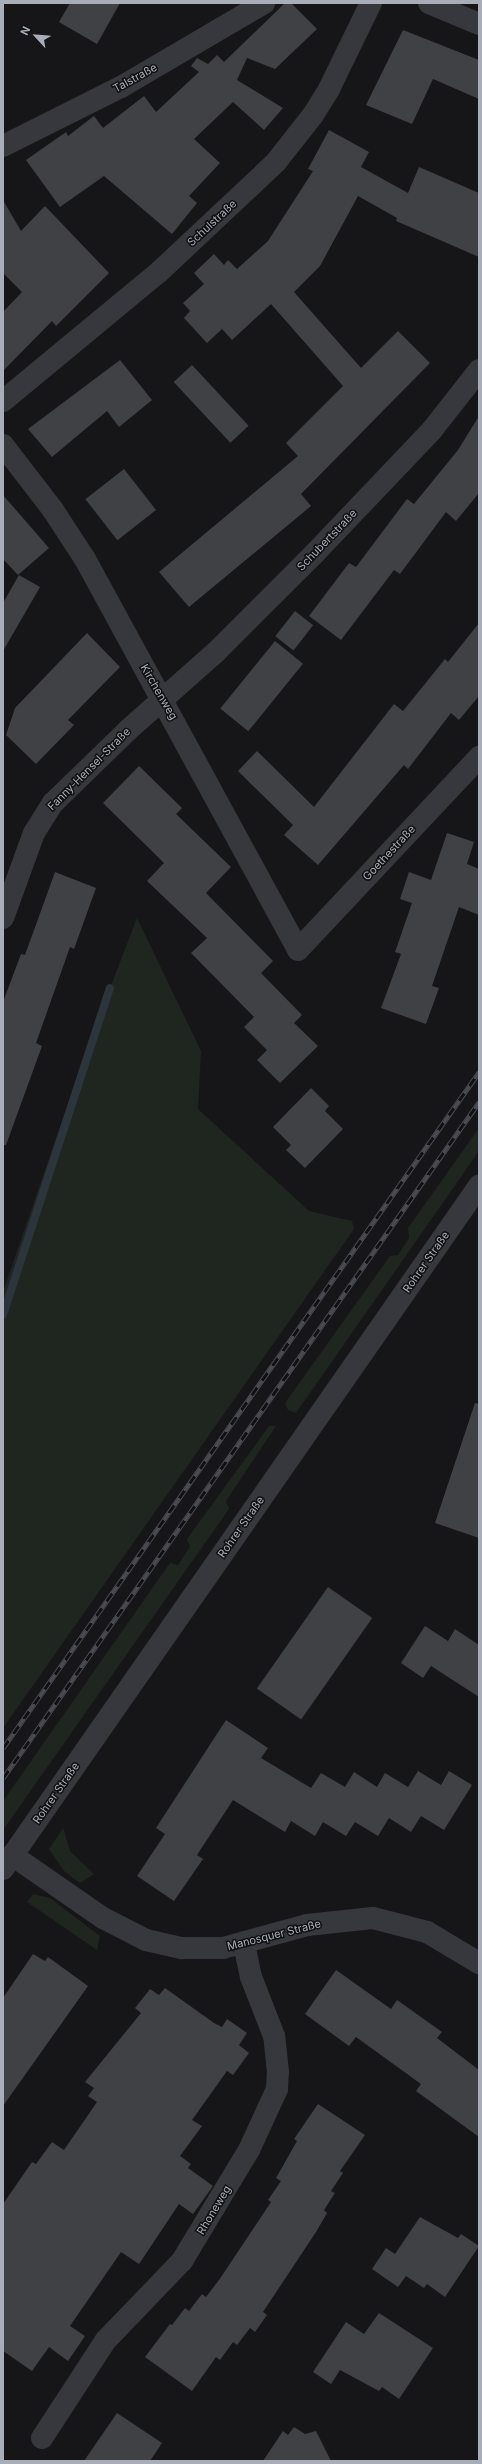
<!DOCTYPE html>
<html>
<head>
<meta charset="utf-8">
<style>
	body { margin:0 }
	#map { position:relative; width:482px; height:2464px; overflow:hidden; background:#161618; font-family:Inter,sans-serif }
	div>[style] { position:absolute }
	.green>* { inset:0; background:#1e261f }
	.stream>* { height:8px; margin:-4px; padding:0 4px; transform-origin:4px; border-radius:4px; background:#2c353c }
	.building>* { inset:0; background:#404145; transform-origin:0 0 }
	.minor>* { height:22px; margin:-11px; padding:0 11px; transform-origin:11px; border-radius:11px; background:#37383d }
	.rail>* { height:4.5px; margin-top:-2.25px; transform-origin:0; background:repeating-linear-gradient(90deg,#111113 0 9px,#4a4c52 0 18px); box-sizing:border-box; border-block:1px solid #4a4c52 }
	span { translate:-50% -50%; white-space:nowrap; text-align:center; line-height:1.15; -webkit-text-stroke:3px #111113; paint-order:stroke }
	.street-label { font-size:11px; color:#a8adb8 }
	.frame { position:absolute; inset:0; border:4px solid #a8adb8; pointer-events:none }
	.north { position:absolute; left:16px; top:16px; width:40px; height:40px; -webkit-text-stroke:3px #111113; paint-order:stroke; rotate:296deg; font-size:11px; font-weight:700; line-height:16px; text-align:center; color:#a8adb8 }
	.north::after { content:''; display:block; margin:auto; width:14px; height:18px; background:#a8adb8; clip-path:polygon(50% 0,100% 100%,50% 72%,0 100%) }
</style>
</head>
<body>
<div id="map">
	<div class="green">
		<i style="clip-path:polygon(137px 918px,201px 1051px,198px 1109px,309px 1211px,352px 1221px,354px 1229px,3px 1728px,3px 1292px,87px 1048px)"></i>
		<i style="clip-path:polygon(479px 1128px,479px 1151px,296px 1413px,288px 1410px,285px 1403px,390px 1256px,398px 1255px,409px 1238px,408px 1228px)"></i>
		<i style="clip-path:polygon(269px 1426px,276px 1426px,226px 1501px,229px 1509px,3px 1830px,3px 1801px,170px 1563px,178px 1565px,190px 1547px,187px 1539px)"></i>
		<i style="clip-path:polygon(63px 1828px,70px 1851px,94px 1874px,80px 1883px,65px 1872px,49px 1849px)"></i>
		<i style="clip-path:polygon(33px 1894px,50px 1898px,100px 1936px,97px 1950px,27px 1902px)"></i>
	</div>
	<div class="stream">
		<i style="left:3px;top:1315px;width:344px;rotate:-71.9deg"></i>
	</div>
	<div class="building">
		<i style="clip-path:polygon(70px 3px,120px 3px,97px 44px,59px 22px)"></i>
		<i style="clip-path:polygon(285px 3px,291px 3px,317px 29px,275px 69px,247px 58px,237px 80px,283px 108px,264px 130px,233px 102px,194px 139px,220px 163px,189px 196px,197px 203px,172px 234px,104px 176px,60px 207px,26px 160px,66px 132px,68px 136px,94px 116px,103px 128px,144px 96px,156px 112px,199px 72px,191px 66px,197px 58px,208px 64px,217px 55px,224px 62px)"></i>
		<i style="clip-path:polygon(403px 30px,479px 60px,479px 99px,433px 79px,412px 124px,366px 105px)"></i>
		<i style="clip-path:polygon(329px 130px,369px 152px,361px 167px,408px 193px,419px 167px,479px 193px,479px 257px,396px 221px,397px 218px,358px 196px,320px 266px,294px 292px,361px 368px,398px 331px,430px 363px,301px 494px,311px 506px,189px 607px,159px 572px,298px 456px,286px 443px,343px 386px,271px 304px,232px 340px,222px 329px,207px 343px,184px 318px,190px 311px,183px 303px,204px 284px,194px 273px,214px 254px,224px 265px,228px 260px,237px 269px,268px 241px,313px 171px,308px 169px)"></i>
		<i style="clip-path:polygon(3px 200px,21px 231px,45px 206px,109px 273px,56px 326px,52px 321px,3px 371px,3px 312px,22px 292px,3px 273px)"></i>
		<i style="clip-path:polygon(120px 360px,152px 400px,119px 427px,107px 411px,52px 457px,28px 429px)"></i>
		<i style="left:192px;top:365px;width:83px;height:25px;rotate:47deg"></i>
		<i style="clip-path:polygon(479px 416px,479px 493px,456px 521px,446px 512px,400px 574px,394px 570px,341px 640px,309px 616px,349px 563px,356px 567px,407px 499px,414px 504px,458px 450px)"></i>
		<i style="left:124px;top:469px;width:52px;height:49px;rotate:52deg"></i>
		<i style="clip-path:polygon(3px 495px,49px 548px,18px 575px,3px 559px)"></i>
		<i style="clip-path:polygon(19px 575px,40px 587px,3px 651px,3px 603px)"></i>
		<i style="left:295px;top:611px;width:23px;height:32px;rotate:38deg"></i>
		<i style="clip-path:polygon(479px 623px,479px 696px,459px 720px,451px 713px,408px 769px,404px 765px,318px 865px,284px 835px,293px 825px,238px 771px,257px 751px,314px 807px,394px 704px,403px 711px,445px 659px,448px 662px)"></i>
		<i style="clip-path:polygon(87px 633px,120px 667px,68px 720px,74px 725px,36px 764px,6px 735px,15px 708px)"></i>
		<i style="left:275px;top:641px;width:36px;height:87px;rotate:39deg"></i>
		<i style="clip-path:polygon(139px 766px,182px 808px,176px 814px,231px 867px,206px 893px,273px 961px,261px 973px,302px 1015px,294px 1023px,318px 1046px,280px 1083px,257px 1060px,267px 1050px,244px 1027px,254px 1017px,191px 953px,207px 938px,147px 881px,164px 863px,103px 803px)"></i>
		<i style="clip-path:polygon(447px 833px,474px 842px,467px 864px,479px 869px,479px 915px,459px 907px,432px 986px,439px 988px,426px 1024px,381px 1008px,401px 954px,395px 952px,412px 903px,400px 899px,409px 872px,431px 880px)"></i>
		<i style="clip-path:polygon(55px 872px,96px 888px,74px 949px,70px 947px,36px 1043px,42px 1046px,6px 1145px,3px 1145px,3px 1002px,21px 954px,25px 955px)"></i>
		<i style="clip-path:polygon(311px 1088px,329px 1106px,325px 1111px,343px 1129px,305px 1168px,286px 1150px,291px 1145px,273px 1127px)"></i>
		<i style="clip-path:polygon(475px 1403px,479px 1404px,479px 1538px,435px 1523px)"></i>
		<i style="left:328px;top:1587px;width:54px;height:124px;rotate:35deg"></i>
		<i style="clip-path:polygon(425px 1626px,448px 1641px,455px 1629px,479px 1645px,479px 1697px,431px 1666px,423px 1678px,401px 1663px)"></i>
		<i style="clip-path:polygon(226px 1720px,268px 1748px,261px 1758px,311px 1788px,321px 1773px,345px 1787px,354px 1772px,377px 1787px,385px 1773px,408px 1787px,418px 1771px,441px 1785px,449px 1771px,472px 1785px,444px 1830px,421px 1816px,411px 1832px,389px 1818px,378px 1836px,355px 1822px,346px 1836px,323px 1822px,315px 1836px,291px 1821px,285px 1832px,233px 1800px,197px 1855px,203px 1859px,174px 1901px,137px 1876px,165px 1834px,156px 1828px)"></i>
		<i style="clip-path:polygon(33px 1954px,45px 1961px,48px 1957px,88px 1986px,3px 2106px,3px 1998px)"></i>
		<i style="clip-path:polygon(336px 1970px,391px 2009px,397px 2000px,442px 2032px,437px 2038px,479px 2070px,479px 2137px,416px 2091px,421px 2084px,356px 2037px,349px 2046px,305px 2014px)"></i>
		<i style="clip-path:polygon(165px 1988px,214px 2023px,222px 2027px,227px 2019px,247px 2033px,239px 2045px,249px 2053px,233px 2075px,227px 2071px,192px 2120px,202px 2126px,180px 2156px,191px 2164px,188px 2168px,213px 2186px,193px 2214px,179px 2204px,139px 2264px,121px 2252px,70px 2326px,85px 2336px,68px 2361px,49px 2347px,32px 2371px,3px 2351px,3px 2204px,32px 2162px,36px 2164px,52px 2142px,64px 2150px,97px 2102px,88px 2096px,94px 2088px,85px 2082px,141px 2013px,135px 2008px,150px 1989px,159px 1995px)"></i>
		<i style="clip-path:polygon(318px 2104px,365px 2135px,340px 2171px,343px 2173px,331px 2191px,335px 2193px,324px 2210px,327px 2213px,316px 2232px,263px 2312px,267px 2315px,255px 2332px,250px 2328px,237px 2345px,233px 2342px,220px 2360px,216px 2357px,192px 2391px,145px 2357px,170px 2324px,172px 2325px,185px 2308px,189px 2311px,202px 2294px,206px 2297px,219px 2280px,271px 2202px,268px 2200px,281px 2181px,276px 2178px,297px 2141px,294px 2139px)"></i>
		<i style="clip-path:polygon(420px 2217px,458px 2238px,461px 2234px,479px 2246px,445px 2297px,427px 2284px,424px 2288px,406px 2276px,398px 2287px,372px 2269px,386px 2248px,395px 2254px)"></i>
		<i style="clip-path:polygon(379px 2313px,433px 2348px,399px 2399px,382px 2387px,379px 2391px,340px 2370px,331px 2384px,313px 2372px,346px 2322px,364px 2334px)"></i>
		<i style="clip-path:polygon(117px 2413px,162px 2443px,150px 2461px,84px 2461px)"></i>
		<i style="clip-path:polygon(294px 2427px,305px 2434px,316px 2431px,331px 2461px,263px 2461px,283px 2431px,288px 2435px)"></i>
	</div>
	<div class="minor">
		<i style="left:429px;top:3px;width:54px;rotate:22.8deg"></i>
		<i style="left:3px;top:146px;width:132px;rotate:-26.6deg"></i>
		<i style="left:121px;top:87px;width:166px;rotate:-30.4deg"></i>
		<i style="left:3px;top:401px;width:201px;rotate:-39.6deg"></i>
		<i style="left:158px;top:273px;width:162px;rotate:-43.2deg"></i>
		<i style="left:276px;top:162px;width:60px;rotate:-51.8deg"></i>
		<i style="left:313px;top:115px;width:31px;rotate:-58deg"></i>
		<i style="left:329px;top:89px;width:96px;rotate:-64deg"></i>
		<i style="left:3px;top:445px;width:82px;rotate:52.4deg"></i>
		<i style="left:53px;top:510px;width:59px;rotate:56.9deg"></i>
		<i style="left:85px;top:559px;width:445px;rotate:61.4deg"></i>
		<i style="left:298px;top:950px;width:265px;rotate:-46.8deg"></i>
		<i style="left:3px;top:918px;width:90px;rotate:-70deg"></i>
		<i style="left:34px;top:833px;width:36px;rotate:-58deg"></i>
		<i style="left:53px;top:803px;width:105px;rotate:-44.2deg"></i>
		<i style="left:128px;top:730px;width:118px;rotate:-41.6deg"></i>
		<i style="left:216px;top:652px;width:140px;rotate:-45deg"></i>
		<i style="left:315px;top:553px;width:170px;rotate:-46.4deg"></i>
		<i style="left:432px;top:430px;width:76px;rotate:-51.9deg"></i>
		<i style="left:12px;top:1855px;width:111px;rotate:34.7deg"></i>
		<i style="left:103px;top:1918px;width:48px;rotate:27.1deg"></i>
		<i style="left:146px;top:1940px;width:37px;rotate:13deg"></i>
		<i style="left:182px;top:1948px;width:41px"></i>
		<i style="left:223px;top:1948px;width:87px;rotate:-15.3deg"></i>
		<i style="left:307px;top:1925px;width:66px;rotate:-6.1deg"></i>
		<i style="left:373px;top:1918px;width:56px;rotate:14.5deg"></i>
		<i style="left:427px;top:1932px;width:61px;rotate:30.8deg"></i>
		<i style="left:3px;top:1869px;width:833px;rotate:-55.13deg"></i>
		<i style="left:42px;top:2438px;width:117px;rotate:-56.9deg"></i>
		<i style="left:106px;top:2340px;width:110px;rotate:-46.1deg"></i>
		<i style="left:182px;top:2261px;width:130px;rotate:-58.9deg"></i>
		<i style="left:249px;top:2150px;width:67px;rotate:-65.3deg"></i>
		<i style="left:277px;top:2089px;width:17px;rotate:-87deg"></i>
		<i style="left:278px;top:2072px;width:36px;rotate:-96deg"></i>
		<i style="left:274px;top:2036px;width:63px;rotate:-111.3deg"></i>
		<i style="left:251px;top:1977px;width:34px;rotate:-102deg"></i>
	</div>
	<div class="rail">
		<i style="left:3px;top:1748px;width:827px;rotate:-54.85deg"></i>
		<i style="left:3px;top:1778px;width:827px;rotate:-54.85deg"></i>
	</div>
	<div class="street-label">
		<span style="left:135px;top:78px;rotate:-29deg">Talstraße</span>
		<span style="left:212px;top:223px;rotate:-43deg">Schulstraße</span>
		<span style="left:327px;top:540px;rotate:-46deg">Schubertstraße</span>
		<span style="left:159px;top:692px;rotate:60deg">Kirchenweg</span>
		<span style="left:89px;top:769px;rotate:-45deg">Fanny-Hensel-Straße</span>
		<span style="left:389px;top:853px;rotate:-47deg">Goethestraße</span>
		<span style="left:426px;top:1262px;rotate:-55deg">Rohrer Straße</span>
		<span style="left:241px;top:1527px;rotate:-55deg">Rohrer Straße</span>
		<span style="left:56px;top:1793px;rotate:-55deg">Rohrer Straße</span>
		<span style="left:274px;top:1935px;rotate:-14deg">Manosquer Straße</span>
		<span style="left:214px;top:2210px;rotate:-59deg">Rhoneweg</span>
	</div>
	<div class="frame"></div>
	<div class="north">N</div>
</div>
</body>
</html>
